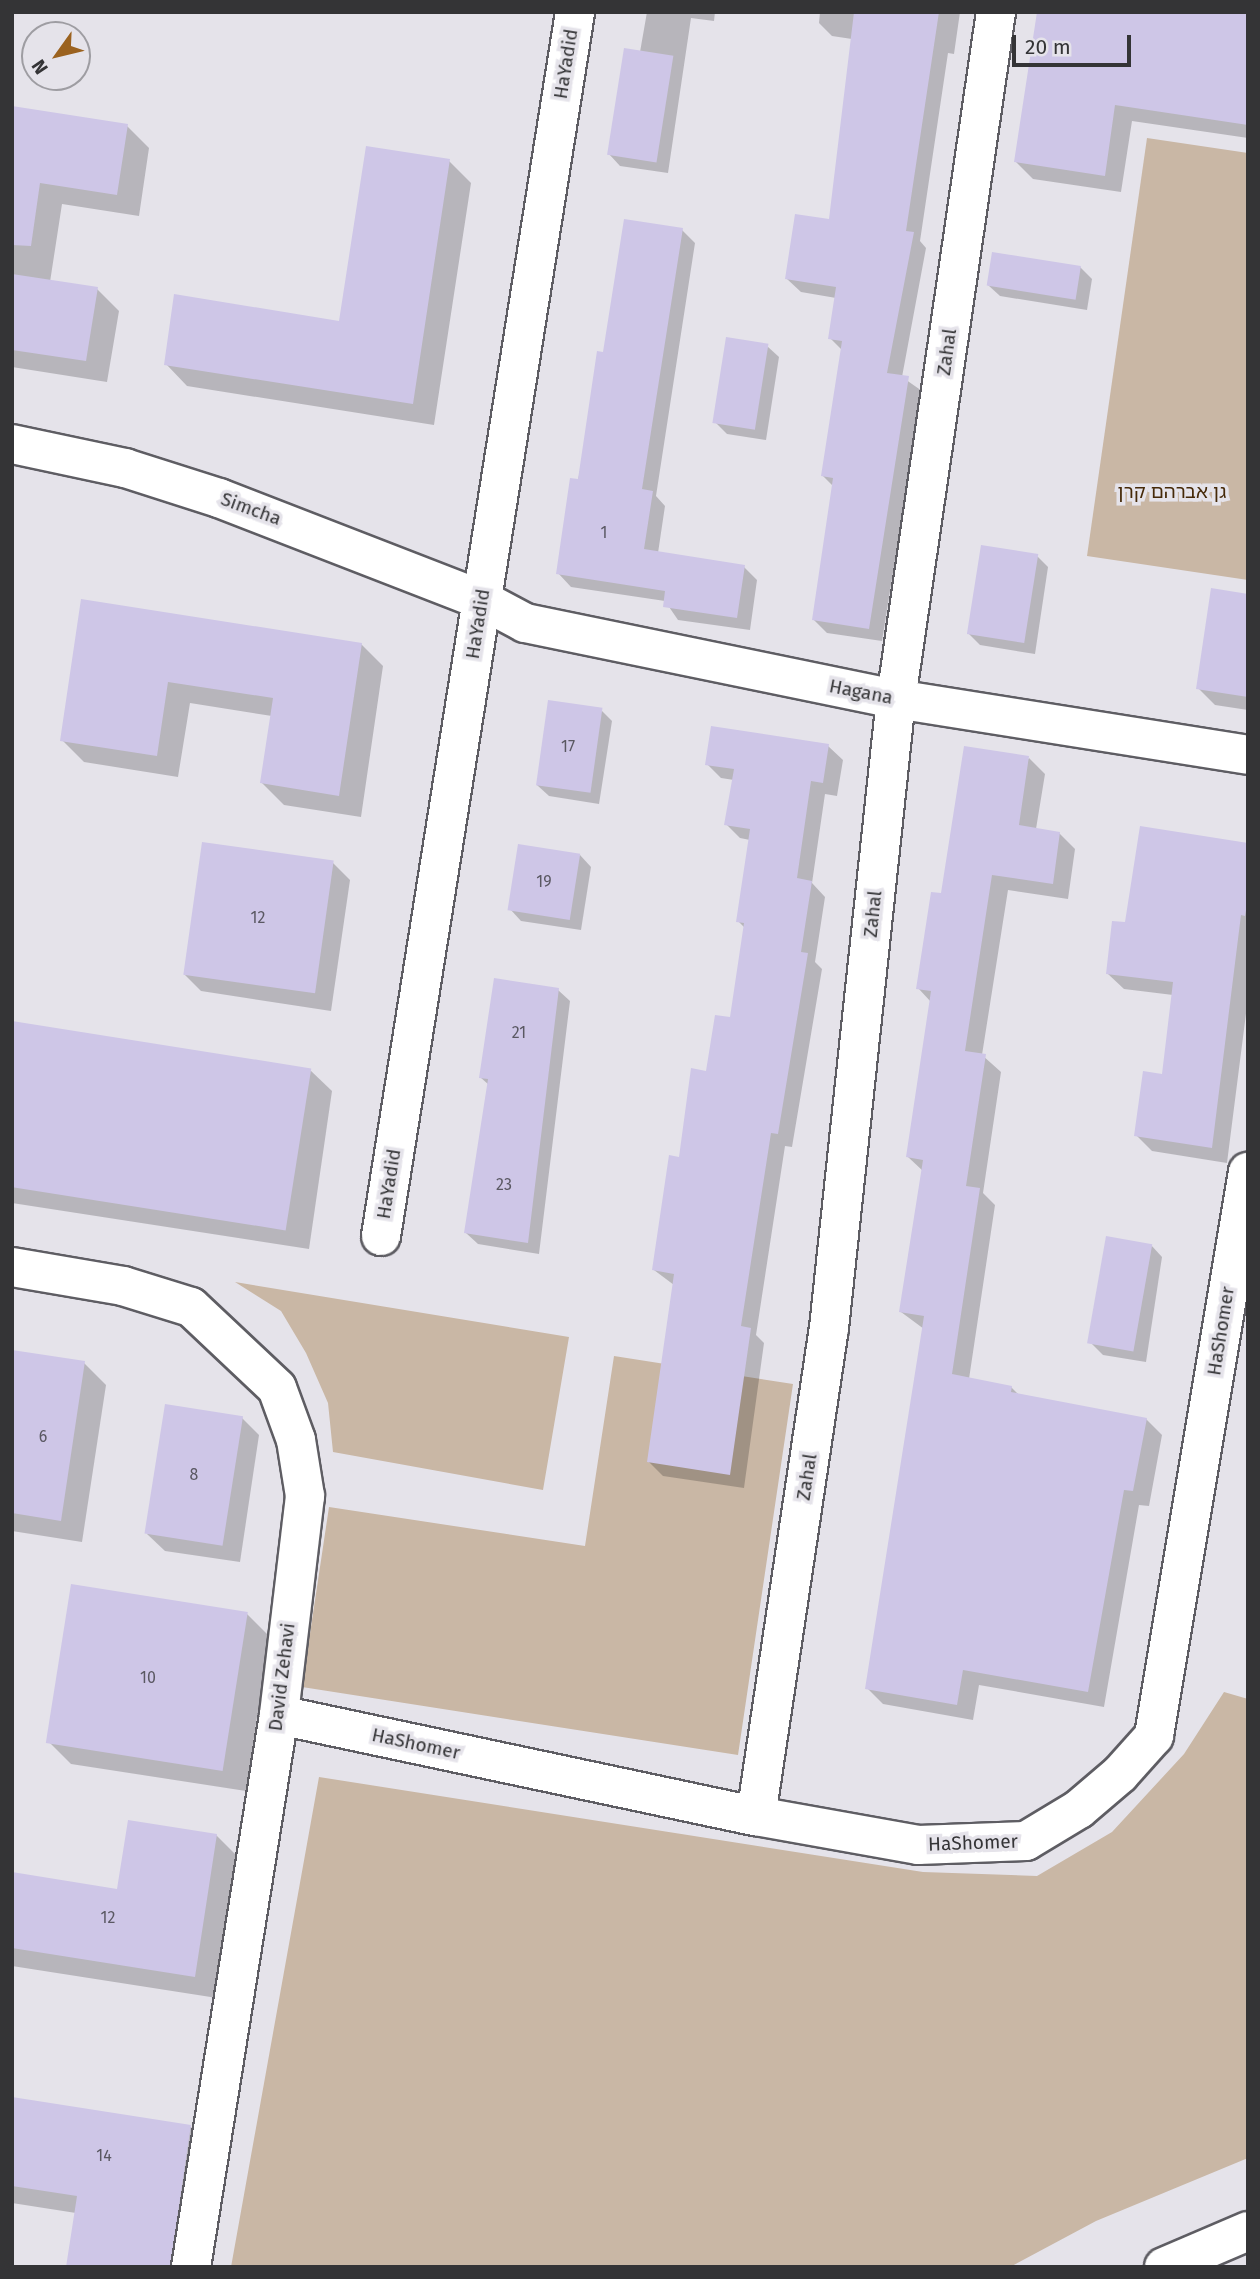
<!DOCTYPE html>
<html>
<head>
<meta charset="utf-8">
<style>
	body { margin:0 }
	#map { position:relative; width:1260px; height:2279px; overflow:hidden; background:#e5e3ea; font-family:"Fira Sans","Noto Sans Hebrew",sans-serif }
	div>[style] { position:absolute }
	.green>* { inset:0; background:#c9b7a5 }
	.shadow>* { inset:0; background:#0003 }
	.building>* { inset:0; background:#cec6e7; transform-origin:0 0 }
	.roads { filter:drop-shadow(2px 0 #5e5d63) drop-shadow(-2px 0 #5e5d63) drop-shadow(0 2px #5e5d63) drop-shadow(0 -2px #5e5d63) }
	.minor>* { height:38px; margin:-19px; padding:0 19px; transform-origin:19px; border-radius:19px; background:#fff }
	.trunk>* { height:38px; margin:-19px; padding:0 19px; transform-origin:19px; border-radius:19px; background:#fff }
	span { translate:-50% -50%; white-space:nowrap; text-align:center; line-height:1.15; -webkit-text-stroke:7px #e5e3ea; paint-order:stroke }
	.number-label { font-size:16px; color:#5a5862 }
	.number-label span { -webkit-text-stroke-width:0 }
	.street-label { font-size:19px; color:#343436 }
	.park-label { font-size:19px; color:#452908 }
	.frame { position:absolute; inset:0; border:14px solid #343436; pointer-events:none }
	.north { position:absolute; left:21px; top:21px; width:70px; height:70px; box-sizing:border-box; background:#e5e3ea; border:2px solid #9e9da2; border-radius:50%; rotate:236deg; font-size:19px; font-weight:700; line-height:28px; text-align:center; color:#343436 }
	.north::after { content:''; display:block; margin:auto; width:24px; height:32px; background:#9b621f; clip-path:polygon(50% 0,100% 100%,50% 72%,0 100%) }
	.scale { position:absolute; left:1012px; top:35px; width:119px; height:32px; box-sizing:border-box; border:4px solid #343436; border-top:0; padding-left:9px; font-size:21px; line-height:24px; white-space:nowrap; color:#343436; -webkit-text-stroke:5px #e5e3ea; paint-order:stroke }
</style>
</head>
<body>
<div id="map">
	<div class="green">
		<i style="clip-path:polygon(1147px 138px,1248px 153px,1248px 580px,1087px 556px)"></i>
		<i style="clip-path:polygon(235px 1282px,569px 1337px,543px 1490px,333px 1452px,328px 1403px,306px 1353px,281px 1311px)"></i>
		<i style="clip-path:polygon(614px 1356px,793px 1384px,738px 1755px,302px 1687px,329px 1507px,585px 1546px)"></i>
		<i style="clip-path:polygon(1224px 1692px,1248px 1699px,1248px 2158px,1096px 2221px,1010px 2267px,231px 2267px,319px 1777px,923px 1872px,1037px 1876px,1112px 1832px,1184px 1754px)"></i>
	</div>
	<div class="shadow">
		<i style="clip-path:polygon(647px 12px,715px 12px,714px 21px,691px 18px,668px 173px,620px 166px,609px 154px,640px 52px)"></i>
		<i style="clip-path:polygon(820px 12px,960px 12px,954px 54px,948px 53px,920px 241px,926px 248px,902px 377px,922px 391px,882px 641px,827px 633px,813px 619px,833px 486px,823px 476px,842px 350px,830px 338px,836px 298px,801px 292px,787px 279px,830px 221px,852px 39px,832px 36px,819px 23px)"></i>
		<i style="clip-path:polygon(1248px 16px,1248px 138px,1132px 121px,1121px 192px,1033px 179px,1016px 162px)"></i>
		<i style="clip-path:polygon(12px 108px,127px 126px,149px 148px,139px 216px,62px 204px,50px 282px,97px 289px,119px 311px,107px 382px,12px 367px)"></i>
		<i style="clip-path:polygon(449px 161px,471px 183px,434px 425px,187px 386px,166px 364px,341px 323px)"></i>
		<i style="clip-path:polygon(682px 230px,695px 243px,656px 496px,665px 506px,658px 553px,744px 567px,757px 580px,750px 630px,678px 620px,665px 601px,571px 587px,558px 573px,605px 354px)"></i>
		<i style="clip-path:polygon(1080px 267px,1092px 279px,1087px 310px,1000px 296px,988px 285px)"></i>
		<i style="clip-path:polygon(767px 346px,779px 357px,766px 440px,727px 434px,715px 422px)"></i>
		<i style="clip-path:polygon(1037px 556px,1048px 567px,1035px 654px,980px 645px,969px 634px)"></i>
		<i style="clip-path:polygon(1248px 596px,1248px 710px,1215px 705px,1198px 688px)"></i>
		<i style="clip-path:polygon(83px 601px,361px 644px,383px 666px,361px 817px,284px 805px,262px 783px,272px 716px,190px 703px,178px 777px,84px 762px,62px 740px)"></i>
		<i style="clip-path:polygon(601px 710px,612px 721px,599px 804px,549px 796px,537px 785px)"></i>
		<i style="clip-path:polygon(828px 746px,843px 760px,837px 796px,825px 794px,812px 883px,825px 897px,815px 962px,822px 969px,792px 1147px,785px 1146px,756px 1335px,764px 1343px,744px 1488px,663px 1476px,649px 1462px,674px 1285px,654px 1270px,680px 1159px,708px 1073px,731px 1019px,745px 928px,738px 921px,750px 840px,740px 838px,726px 824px,734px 780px,721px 778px,707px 764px)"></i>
		<i style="clip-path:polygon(1029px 758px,1045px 774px,1036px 829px,1059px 833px,1075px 849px,1068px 899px,1008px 890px,982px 1055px,1001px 1072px,983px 1193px,995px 1205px,969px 1379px,1011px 1387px,1020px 1396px,1146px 1419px,1162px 1435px,1149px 1506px,1139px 1505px,1104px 1707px,979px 1685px,973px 1720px,883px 1704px,867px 1688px,924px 1329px,901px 1312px,923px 1171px,908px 1157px,931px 1002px,918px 988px,943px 895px)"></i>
		<i style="clip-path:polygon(1248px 845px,1248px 998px,1227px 1163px,1152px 1151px,1136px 1135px,1164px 1076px,1173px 995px,1124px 989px,1108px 974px,1127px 924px)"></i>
		<i style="clip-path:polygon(580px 855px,591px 867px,581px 930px,521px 921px,510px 909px)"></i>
		<i style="clip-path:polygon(333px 863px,350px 880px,331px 1011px,201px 991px,184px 974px)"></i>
		<i style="clip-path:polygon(558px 990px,570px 1001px,539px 1254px,478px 1244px,466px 1233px,489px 1085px,480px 1077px)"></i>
		<i style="clip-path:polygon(12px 1023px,310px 1070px,332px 1091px,309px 1249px,12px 1203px)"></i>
		<i style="clip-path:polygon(1151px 1245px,1162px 1257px,1146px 1362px,1103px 1355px,1092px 1344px)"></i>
		<i style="clip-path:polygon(12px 1352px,84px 1363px,106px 1385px,82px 1542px,12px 1531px)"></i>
		<i style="clip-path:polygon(242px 1418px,259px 1435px,240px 1562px,165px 1551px,147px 1534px)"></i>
		<i style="clip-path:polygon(247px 1614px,269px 1636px,246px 1791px,71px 1764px,49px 1742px)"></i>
		<i style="clip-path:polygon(216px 1835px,238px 1857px,217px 1998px,12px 1966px,12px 1874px,118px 1891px)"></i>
		<i style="clip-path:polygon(12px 2099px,191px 2127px,213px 2149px,194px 2267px,68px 2267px,76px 2213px,12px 2203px)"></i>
	</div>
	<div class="building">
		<i style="clip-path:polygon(854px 12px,939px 12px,906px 231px,914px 232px,887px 373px,909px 376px,869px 629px,812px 620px,833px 478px,821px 476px,842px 341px,828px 339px,836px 287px,785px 279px,795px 214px,829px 219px)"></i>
		<i style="clip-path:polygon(1037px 12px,1248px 12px,1248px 125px,1115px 105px,1105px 176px,1014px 162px)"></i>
		<i style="left:624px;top:48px;width:50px;height:108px;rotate:9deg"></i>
		<i style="clip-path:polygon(12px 106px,128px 124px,117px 195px,40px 183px,31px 246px,12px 245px)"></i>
		<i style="clip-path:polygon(366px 146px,450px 159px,413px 404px,164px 365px,174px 294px,339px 321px)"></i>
		<i style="clip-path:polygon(624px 219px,683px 228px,642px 489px,653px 491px,644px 549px,745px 565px,737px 618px,663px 607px,665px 591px,556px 574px,570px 478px,578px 479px,597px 351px,603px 352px)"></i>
		<i style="left:992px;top:252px;width:90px;height:34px;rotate:9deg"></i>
		<i style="clip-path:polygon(12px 274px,98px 287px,86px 361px,12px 350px)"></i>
		<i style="left:726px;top:337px;width:43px;height:87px;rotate:9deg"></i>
		<i style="left:981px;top:545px;width:58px;height:90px;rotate:9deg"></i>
		<i style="clip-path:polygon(1211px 588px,1248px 594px,1248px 697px,1196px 689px)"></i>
		<i style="clip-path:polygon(81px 599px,362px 643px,339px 796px,260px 783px,273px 698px,168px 682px,157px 756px,60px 741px)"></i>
		<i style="left:548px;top:700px;width:55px;height:86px;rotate:8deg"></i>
		<i style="clip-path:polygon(711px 726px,829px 744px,823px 783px,811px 781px,797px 878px,812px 881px,801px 952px,808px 953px,778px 1134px,771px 1133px,741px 1326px,751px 1328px,730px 1475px,647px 1462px,674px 1274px,652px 1270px,669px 1155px,679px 1157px,691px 1068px,706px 1071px,715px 1015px,730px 1017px,744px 923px,736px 922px,750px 829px,724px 825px,734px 769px,705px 765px)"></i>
		<i style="clip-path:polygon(964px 746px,1029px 756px,1019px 825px,1060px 832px,1053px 884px,992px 875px,965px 1051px,986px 1054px,966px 1186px,980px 1188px,952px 1374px,1012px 1386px,1011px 1392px,1147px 1418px,1133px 1491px,1124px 1490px,1088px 1692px,963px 1670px,957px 1705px,865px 1689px,924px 1316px,899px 1312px,923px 1160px,906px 1157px,931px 991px,916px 989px,931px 892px,941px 893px)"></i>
		<i style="clip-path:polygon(1140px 826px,1248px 843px,1248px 898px,1245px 916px,1241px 915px,1212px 1148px,1134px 1136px,1143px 1071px,1162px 1074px,1173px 982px,1106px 974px,1112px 921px,1125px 922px)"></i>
		<i style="left:202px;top:842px;width:133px;height:134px;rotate:8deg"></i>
		<i style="left:518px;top:844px;width:63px;height:67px;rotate:9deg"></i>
		<i style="clip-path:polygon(494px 978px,559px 988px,528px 1243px,464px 1233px,488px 1079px,479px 1078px)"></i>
		<i style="left:12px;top:1021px;width:303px;height:164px;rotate:9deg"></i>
		<i style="left:1106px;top:1236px;width:47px;height:109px;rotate:10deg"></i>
		<i style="clip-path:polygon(12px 1350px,85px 1361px,61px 1521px,12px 1513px)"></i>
		<i style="left:165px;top:1404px;width:79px;height:131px;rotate:9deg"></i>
		<i style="left:71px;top:1584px;width:179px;height:161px;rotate:9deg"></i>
		<i style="clip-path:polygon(128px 1820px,217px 1834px,195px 1977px,12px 1948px,12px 1872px,117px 1889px)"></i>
		<i style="clip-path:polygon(12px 2097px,191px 2125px,170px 2267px,66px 2267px,77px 2196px,12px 2186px)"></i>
	</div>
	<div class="roads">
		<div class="minor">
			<i style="left:12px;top:444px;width:116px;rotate:12deg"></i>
			<i style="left:125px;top:468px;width:99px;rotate:17.7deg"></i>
			<i style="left:219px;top:498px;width:282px;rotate:21.2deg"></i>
			<i style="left:482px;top:600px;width:49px;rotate:28.1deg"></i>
			<i style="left:525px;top:623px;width:379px;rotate:11.6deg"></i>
			<i style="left:896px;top:699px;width:356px;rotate:9deg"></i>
			<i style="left:381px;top:1236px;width:1239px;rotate:-80.99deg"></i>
			<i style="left:12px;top:1267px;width:113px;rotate:9.7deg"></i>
			<i style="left:123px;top:1286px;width:71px;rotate:17.2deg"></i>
			<i style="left:191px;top:1307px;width:118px;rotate:43.3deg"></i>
			<i style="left:277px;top:1388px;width:55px;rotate:69.9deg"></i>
			<i style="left:296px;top:1440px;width:57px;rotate:80.9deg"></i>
			<i style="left:305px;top:1496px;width:221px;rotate:96.8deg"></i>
			<i style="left:279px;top:1715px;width:559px;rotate:99.06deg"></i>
			<i style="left:279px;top:1715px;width:488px;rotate:12deg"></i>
			<i style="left:756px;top:1816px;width:165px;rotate:10.1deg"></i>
			<i style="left:918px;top:1845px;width:108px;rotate:-2.1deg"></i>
			<i style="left:1026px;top:1841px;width:62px;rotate:-31.1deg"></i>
			<i style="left:1079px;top:1809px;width:54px;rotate:-40.5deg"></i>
			<i style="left:1120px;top:1774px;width:51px;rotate:-48.2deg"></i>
			<i style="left:1154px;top:1736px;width:572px;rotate:-80.54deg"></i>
			<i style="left:756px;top:1816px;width:493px;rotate:-81.5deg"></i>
			<i style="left:829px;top:1328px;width:633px;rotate:-83.92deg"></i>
			<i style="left:896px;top:699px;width:694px;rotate:-81.72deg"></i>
		</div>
		<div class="trunk">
			<i style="left:1164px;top:2267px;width:91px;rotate:-23.2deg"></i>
		</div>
	</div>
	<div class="number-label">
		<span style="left:604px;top:533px">1</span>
		<span style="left:568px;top:747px">17</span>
		<span style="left:544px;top:882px">19</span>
		<span style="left:258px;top:918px">12</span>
		<span style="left:519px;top:1033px">21</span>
		<span style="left:504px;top:1185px">23</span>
		<span style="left:43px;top:1437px">6</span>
		<span style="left:194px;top:1475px">8</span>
		<span style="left:148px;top:1678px">10</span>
		<span style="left:108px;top:1918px">12</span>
		<span style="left:104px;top:2156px">14</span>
	</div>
	<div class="street-label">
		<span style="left:566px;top:64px;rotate:-81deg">HaYadid</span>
		<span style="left:947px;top:352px;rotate:-82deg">Zahal</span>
		<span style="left:251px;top:509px;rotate:20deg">Simcha</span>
		<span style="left:478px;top:624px;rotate:-81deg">HaYadid</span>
		<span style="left:861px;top:692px;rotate:11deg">Hagana</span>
		<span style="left:873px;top:914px;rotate:-84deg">Zahal</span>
		<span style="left:389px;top:1184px;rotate:-81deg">HaYadid</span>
		<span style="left:1221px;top:1331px;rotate:-81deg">HaShomer</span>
		<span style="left:807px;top:1477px;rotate:-81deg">Zahal</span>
		<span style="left:282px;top:1677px;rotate:-83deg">David Zehavi</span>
		<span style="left:416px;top:1744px;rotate:12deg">HaShomer</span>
		<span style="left:973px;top:1843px;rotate:-2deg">HaShomer</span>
	</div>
	<div class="park-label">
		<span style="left:1172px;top:492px">גן אברהם קרן</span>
	</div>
	<div class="frame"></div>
	<div class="north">N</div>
	<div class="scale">20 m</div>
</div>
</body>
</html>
